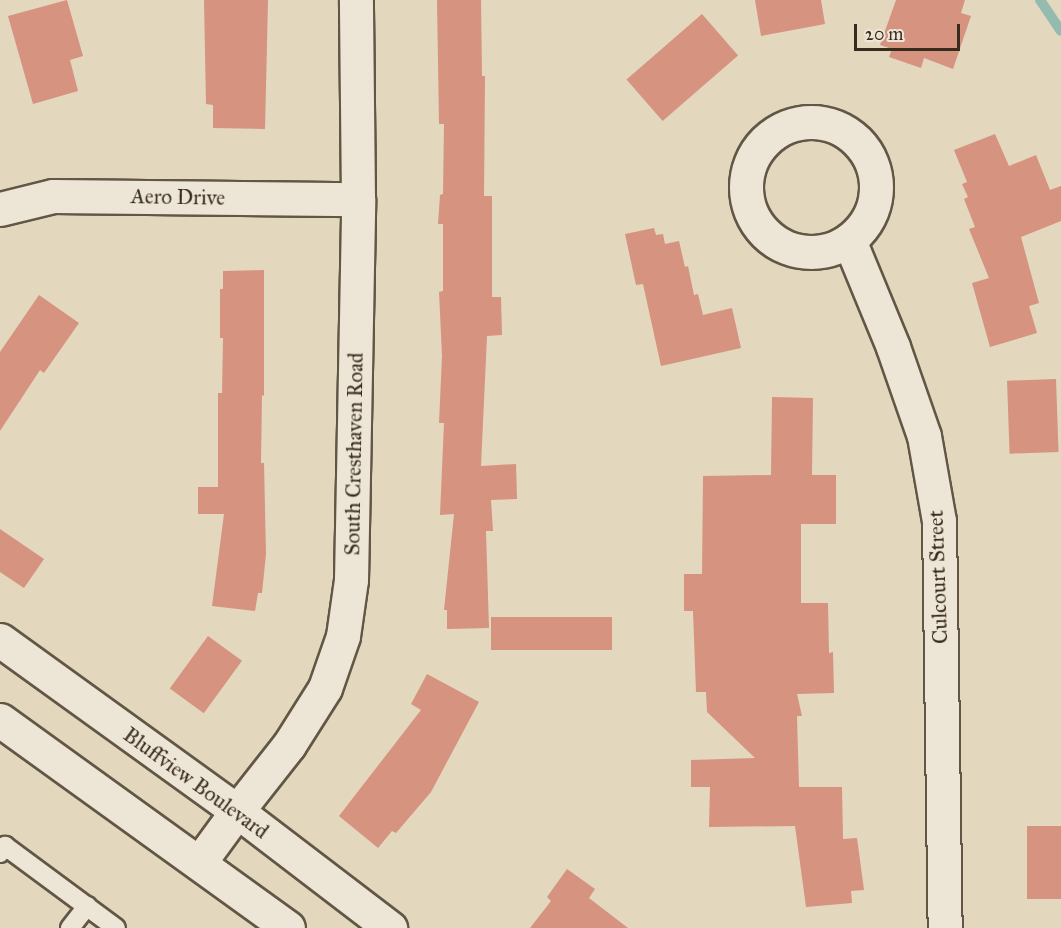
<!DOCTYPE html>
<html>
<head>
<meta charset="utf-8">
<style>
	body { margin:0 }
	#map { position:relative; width:1061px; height:928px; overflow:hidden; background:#e3d7be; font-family:"IM FELL Great Primer",serif }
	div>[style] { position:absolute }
	.stream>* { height:10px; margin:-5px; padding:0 5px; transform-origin:5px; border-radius:5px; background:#95baae }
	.building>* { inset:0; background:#d59380; transform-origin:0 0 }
	.roads { filter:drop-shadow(2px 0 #625645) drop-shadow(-2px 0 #625645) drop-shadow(0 2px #625645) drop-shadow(0 -2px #625645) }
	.lane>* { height:18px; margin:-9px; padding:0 9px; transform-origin:9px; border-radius:9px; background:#ede5d5 }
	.street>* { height:33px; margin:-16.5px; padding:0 16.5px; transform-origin:16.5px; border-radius:16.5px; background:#ede5d5 }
	.street>.ring { margin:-16.5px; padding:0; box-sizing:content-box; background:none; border:33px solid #ede5d5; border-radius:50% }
	.secondary>* { height:33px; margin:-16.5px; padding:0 16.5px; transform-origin:16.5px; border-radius:16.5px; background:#ede5d5 }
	span { translate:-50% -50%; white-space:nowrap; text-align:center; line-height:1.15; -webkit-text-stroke:4.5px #ede5d5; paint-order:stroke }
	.street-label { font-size:21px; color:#372b1d }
	.scale { position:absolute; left:854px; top:24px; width:106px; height:27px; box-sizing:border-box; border:3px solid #372b1d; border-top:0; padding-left:8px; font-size:18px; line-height:21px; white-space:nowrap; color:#372b1d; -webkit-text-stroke:4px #ede5d5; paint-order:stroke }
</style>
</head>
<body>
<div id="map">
	<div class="stream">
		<i style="left:1040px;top:0;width:37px;rotate:56deg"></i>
	</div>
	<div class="building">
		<i style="clip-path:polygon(67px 0,83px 56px,70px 60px,78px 91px,33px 104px,8px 16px)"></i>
		<i style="clip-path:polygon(204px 0,268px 0,265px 129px,213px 128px,213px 105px,206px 104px)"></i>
		<i style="clip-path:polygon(437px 0,481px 0,482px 76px,485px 76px,484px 196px,492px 196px,492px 297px,501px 297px,502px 335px,487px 336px,481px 466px,516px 464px,517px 499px,491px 500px,493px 531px,486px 531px,489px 628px,447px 629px,447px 610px,444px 610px,454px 514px,440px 515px,444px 423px,439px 423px,442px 356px,439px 292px,443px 291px,443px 224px,438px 224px,440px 195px,443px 194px,444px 124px,439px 124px)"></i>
		<i style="clip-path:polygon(755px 0,821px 0,825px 24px,761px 36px)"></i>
		<i style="clip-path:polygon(896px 0,965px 0,961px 13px,971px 16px,953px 69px,924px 58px,921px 68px,889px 57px,892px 49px,880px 45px)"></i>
		<i style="left:702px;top:14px;width:55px;height:100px;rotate:49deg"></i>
		<i style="clip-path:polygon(995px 134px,1009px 166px,1036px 155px,1050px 190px,1061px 186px,1061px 221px,1021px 237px,1039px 303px,1029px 306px,1037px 333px,990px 347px,972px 283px,989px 278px,969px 229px,975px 227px,964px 199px,968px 197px,962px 184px,967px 182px,954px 150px)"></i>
		<i style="clip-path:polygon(654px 228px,656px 235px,663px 234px,665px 244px,679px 241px,685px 267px,688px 266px,694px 295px,698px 294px,703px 315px,732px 308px,741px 348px,661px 366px,643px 284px,636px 285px,625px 234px)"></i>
		<i style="clip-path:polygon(264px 270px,264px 396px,262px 395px,261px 463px,264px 463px,266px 554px,262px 593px,258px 593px,255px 611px,212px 606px,224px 514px,198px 514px,198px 487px,218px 487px,218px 393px,222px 393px,223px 338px,220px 338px,220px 289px,223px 289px,223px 271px)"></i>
		<i style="clip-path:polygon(39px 295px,79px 323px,44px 373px,40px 370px,0 431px,0 352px)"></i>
		<i style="left:1056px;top:379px;width:73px;height:49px;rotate:88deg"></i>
		<i style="clip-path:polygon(772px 397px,813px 398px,812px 475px,836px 475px,836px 524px,801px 524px,801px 603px,828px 603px,829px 653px,833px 652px,834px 693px,797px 694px,802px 716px,797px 716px,799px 787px,842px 787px,843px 839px,857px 838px,864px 890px,851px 891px,852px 903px,806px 907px,795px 826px,709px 827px,710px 787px,691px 787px,691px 760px,755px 758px,707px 712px,706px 692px,696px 692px,693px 611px,684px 611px,684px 574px,702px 574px,703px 476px,771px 475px)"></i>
		<i style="clip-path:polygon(0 529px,44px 559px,24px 588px,0 572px)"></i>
		<i style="left:491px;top:617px;width:121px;height:33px"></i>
		<i style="left:208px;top:636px;width:42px;height:65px;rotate:36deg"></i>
		<i style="clip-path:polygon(427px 674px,479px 702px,431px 792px,396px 833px,392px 831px,378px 848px,339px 816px,421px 710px,411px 704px)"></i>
		<i style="left:1027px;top:826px;width:34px;height:73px"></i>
		<i style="clip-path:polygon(567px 869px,595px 889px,589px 898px,628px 928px,530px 928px,551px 901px,547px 897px)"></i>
	</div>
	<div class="roads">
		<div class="lane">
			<i style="left:0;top:853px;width:9px;rotate:-54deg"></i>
			<i style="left:5px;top:846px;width:138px;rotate:36.5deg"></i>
			<i style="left:70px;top:928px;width:28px;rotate:-52deg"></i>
		</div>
		<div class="street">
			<i class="ring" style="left:746px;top:122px;width:97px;height:97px"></i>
			<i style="left:0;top:209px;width:55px;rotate:-13.8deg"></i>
			<i style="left:53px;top:196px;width:305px;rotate:0.6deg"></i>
			<i style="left:849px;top:240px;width:116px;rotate:67.6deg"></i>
			<i style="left:893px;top:347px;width:94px;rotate:70.8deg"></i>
			<i style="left:924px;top:436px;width:86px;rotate:80deg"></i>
			<i style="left:939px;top:521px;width:407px;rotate:89.2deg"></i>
			<i style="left:237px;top:811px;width:84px;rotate:-51.8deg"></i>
			<i style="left:289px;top:745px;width:67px;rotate:-57.7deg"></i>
			<i style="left:325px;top:688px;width:55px;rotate:-70.9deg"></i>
			<i style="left:343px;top:636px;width:57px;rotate:-81.9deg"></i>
			<i style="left:351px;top:580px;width:381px;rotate:-88.9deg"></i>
			<i style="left:358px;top:199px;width:199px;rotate:-90.6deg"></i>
		</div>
		<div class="secondary">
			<i style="left:0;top:640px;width:292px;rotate:35.8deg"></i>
			<i style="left:237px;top:811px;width:193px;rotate:37.4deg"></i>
			<i style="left:0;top:720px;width:355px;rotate:35.8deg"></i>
			<i style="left:199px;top:863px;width:64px;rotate:-53.8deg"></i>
		</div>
	</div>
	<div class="street-label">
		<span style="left:178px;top:197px;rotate:1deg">Aero Drive</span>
		<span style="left:354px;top:454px;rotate:-89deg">South Cresthaven Road</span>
		<span style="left:938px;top:577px;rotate:-92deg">Culcourt Street</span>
		<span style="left:196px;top:783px;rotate:36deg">Bluffview Boulevard</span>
	</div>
	<div class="scale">20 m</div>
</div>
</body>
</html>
